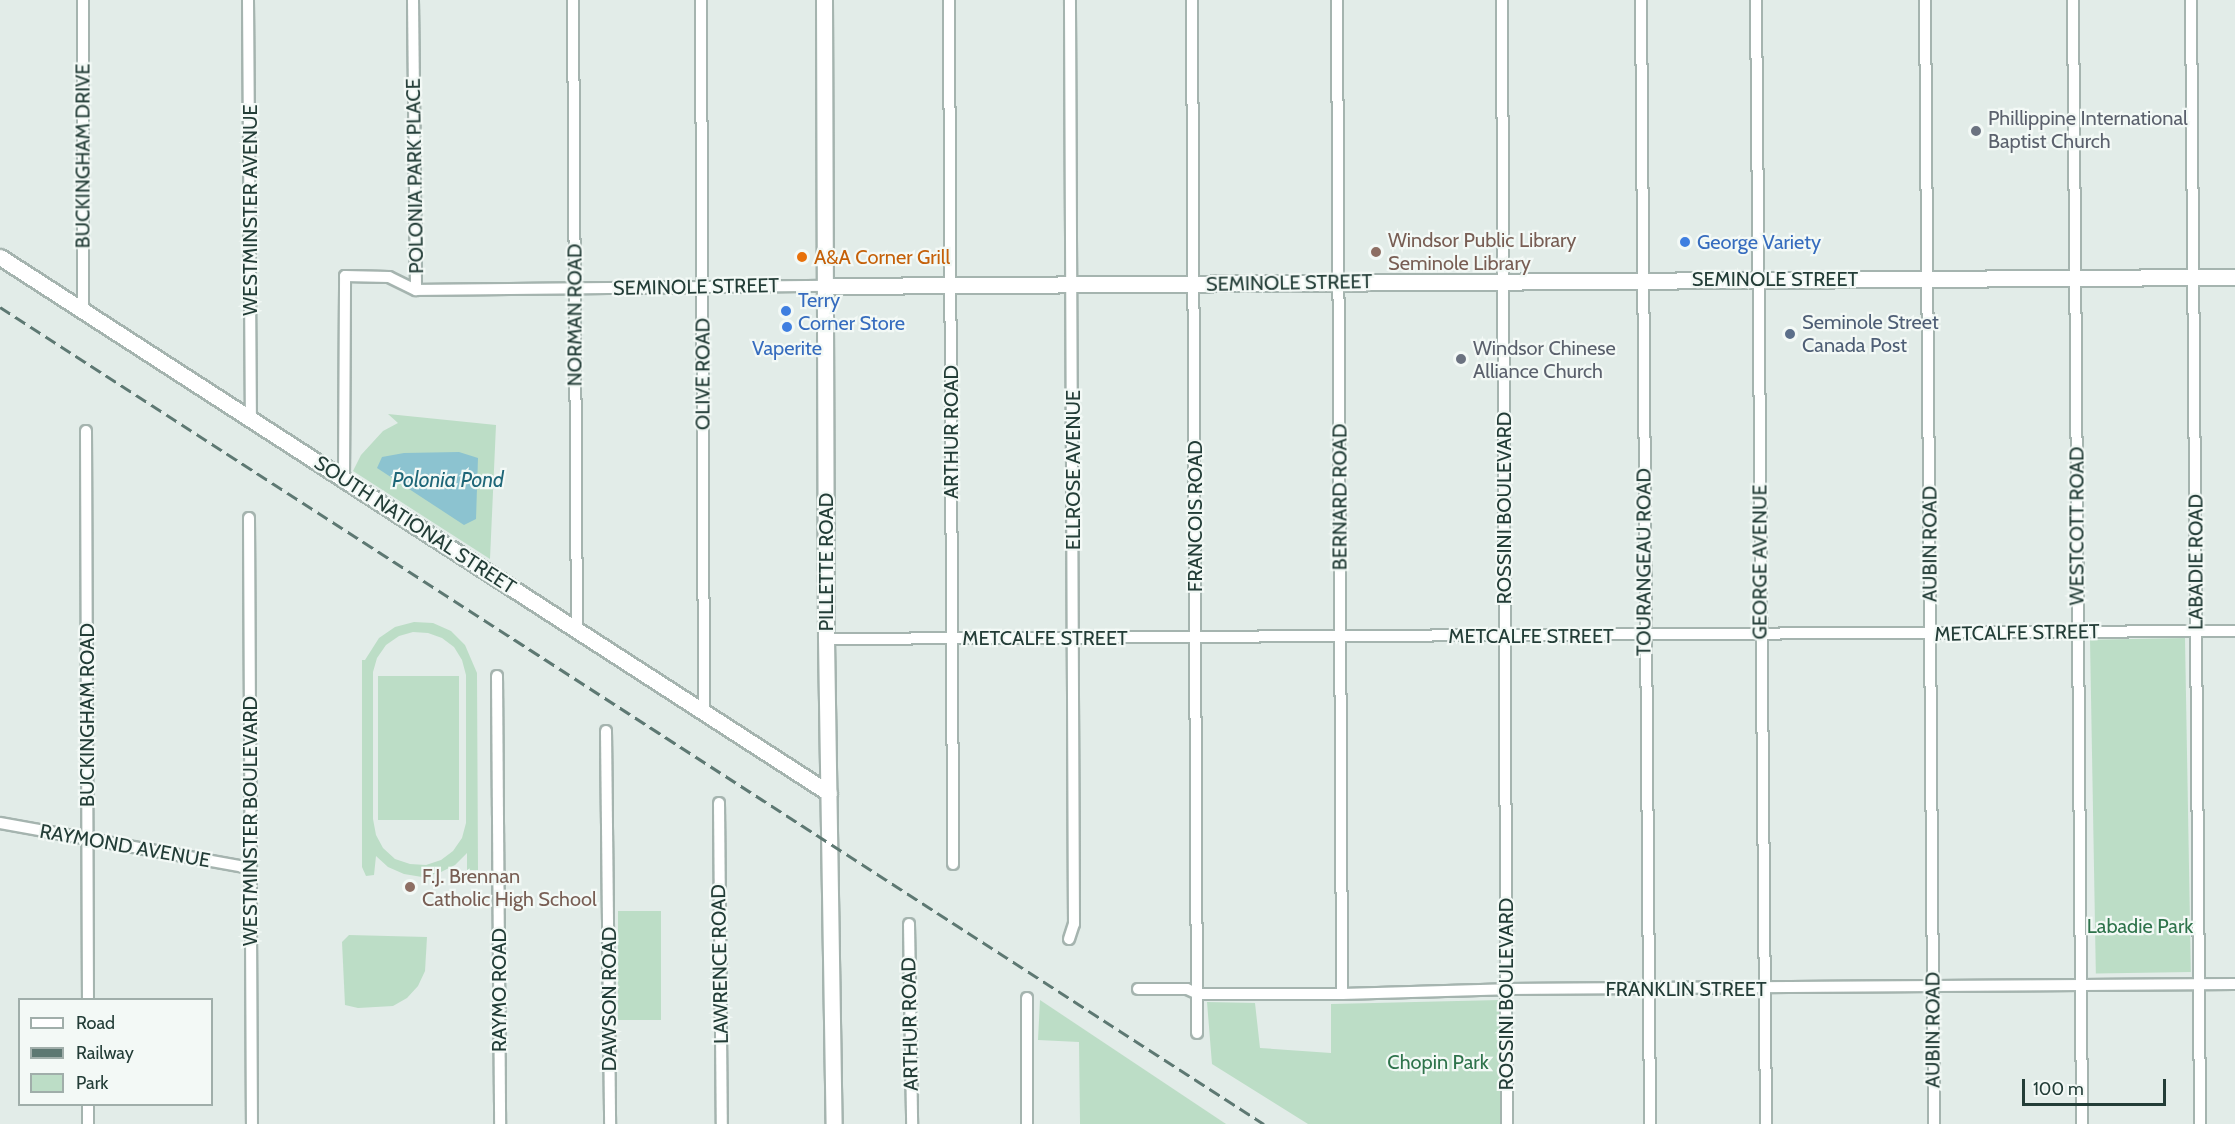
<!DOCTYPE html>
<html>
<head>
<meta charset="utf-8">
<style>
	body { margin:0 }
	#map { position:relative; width:2235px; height:1124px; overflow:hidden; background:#e2ece8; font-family:Cabin,sans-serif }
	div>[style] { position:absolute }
	.green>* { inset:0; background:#bcddc6; transform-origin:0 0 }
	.water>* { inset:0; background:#8cc3d0 }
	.roads { filter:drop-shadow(2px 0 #a5b4af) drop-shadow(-2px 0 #a5b4af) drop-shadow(0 2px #a5b4af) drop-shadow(0 -2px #a5b4af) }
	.street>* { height:10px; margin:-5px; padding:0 5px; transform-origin:5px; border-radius:5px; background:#fff }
	.secondary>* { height:15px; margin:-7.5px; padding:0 7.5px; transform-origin:7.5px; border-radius:7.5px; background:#fff }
	.rail>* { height:3px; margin-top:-1.5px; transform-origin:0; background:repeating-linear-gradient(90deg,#5d7872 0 12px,transparent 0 18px) }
	.dots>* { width:16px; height:16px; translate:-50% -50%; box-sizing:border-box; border:3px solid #f3f9f6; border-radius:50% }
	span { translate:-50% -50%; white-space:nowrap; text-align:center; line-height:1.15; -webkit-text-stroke:4.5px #f3f9f6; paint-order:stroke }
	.worship-label { font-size:20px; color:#5b616d }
	.left { translate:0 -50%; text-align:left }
	.street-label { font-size:20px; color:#233d37 }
	.education-label { font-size:20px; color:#785e54 }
	.shop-label { font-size:20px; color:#366cbe }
	.food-label { font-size:20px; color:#c56008 }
	.service-label { font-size:20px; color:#4e5e75 }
	.park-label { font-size:20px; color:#2e734b }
	.water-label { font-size:21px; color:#1e6678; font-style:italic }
	.legend { position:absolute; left:18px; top:998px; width:195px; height:108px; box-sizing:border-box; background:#f3f9f6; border:2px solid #a0aeaa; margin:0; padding:8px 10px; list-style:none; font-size:18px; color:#233d37 }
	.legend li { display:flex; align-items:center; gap:12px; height:30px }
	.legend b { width:30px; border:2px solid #a0aeaa }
	.scale { position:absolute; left:2022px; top:1079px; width:144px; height:27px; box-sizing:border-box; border:3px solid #233d37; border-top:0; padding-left:8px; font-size:18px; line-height:21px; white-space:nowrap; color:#233d37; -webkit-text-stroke:4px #f3f9f6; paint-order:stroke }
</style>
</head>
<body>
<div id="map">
	<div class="green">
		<i style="clip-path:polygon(388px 414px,496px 425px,490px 559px,353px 471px,361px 455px,383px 431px,398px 423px)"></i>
		<i style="clip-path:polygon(evenodd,414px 622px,433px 623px,451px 631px,465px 645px,477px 673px,478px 870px,467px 870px,467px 853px,455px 865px,439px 873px,422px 877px,404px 874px,388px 867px,376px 856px,374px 875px,366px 876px,362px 867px,362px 660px,365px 660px,379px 638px,395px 627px,414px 622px,413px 632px,428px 633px,442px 638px,454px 647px,462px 660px,466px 675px,466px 823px,462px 838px,453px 851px,441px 860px,426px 865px,410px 864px,395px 859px,383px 848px,376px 835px,373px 819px,373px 672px,377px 658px,386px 645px,399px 636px,413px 632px)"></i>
		<i style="left:2185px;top:638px;width:334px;height:95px;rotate:89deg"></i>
		<i style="left:378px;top:676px;width:81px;height:144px"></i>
		<i style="left:618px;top:911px;width:43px;height:109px"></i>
		<i style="clip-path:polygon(349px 935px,427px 937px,425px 971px,418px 986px,407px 998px,393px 1006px,358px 1008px,345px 1005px,342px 942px)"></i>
		<i style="clip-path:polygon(1040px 1000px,1226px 1124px,1080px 1124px,1079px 1042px,1038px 1040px)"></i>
		<i style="clip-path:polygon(1500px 1000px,1500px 1124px,1308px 1124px,1212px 1064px,1207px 1002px,1255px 1003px,1260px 1048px,1331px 1053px,1331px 1004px)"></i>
	</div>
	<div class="water">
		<i style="clip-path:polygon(459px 452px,478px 458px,476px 519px,464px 525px,377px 468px,382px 457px,404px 453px)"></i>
	</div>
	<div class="roads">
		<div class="street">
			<i style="left:83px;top:0;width:311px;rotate:90deg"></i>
			<i style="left:248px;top:0;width:419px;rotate:89.6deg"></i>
			<i style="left:413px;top:0;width:290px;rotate:89.4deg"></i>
			<i style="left:573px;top:0;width:630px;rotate:89.64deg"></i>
			<i style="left:701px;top:0;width:712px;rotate:89.76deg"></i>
			<i style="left:949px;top:0;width:864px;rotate:89.73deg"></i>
			<i style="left:1192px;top:0;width:1033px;rotate:89.72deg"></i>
			<i style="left:1337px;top:0;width:994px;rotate:89.71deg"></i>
			<i style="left:1502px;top:0;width:1124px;rotate:89.75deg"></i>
			<i style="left:1641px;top:0;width:1124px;rotate:89.54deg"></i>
			<i style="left:1756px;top:0;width:1124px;rotate:89.49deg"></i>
			<i style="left:1925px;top:0;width:1124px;rotate:89.54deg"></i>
			<i style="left:2073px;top:0;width:1124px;rotate:89.54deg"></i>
			<i style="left:2191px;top:0;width:1124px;rotate:89.54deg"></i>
			<i style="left:86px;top:431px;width:569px;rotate:89.8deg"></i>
			<i style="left:344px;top:480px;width:204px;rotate:-89.7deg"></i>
			<i style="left:345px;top:276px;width:44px;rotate:1.3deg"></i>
			<i style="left:389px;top:277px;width:30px;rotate:26deg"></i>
			<i style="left:416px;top:290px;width:410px;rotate:-0.6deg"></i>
			<i style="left:249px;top:518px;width:606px;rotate:89.72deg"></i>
			<i style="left:826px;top:639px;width:1409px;rotate:-0.33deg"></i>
			<i style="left:497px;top:676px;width:448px;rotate:89.6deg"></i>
			<i style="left:606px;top:731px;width:393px;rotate:89.4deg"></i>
			<i style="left:719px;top:803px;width:321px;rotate:89.5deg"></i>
			<i style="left:0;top:823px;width:255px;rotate:10.2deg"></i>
			<i style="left:909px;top:924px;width:200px;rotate:89.1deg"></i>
			<i style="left:1069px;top:939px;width:16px;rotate:-72deg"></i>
			<i style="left:1074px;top:924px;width:924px;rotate:-90.25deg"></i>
			<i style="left:1138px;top:989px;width:49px"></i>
			<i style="left:1187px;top:989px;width:12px;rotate:24deg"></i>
			<i style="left:1198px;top:994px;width:144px"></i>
			<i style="left:1342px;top:994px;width:164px;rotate:-1.7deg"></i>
			<i style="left:1506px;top:989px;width:729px;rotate:-0.39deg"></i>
			<i style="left:1027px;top:998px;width:126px;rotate:90deg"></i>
			<i style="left:88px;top:1104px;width:20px;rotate:90deg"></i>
		</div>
		<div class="secondary">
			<i style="left:824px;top:0;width:639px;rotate:89.82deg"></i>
			<i style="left:826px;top:639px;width:485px;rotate:89.1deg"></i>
			<i style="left:0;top:257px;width:987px;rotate:32.89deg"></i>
			<i style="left:826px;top:286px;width:1409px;rotate:-0.37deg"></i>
		</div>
	</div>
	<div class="rail">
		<i style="left:0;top:307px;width:1505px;rotate:32.88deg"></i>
	</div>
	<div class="dots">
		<i style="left:1976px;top:131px;background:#6b7280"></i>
		<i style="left:1685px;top:242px;background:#3f7fe0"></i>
		<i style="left:1376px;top:252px;background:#8d6e63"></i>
		<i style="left:802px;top:257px;background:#e8710a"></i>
		<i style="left:786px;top:311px;background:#3f7fe0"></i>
		<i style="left:787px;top:327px;background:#3f7fe0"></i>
		<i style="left:1790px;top:334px;background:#5c6f8a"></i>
		<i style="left:1461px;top:359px;background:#6b7280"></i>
		<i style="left:410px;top:887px;background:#8d6e63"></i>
	</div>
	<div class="worship-label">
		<span class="left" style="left:1988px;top:130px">Phillippine International<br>Baptist Church</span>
		<span class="left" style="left:1473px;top:360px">Windsor Chinese<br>Alliance Church</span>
	</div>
	<div class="street-label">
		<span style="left:83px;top:156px;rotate:-90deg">BUCKINGHAM DRIVE</span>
		<span style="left:415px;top:176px;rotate:-91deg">POLONIA PARK PLACE</span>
		<span style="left:250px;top:210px;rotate:-90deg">WESTMINSTER AVENUE</span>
		<span style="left:1775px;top:279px">SEMINOLE STREET</span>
		<span style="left:1289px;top:283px;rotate:-1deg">SEMINOLE STREET</span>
		<span style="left:696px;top:287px;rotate:-1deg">SEMINOLE STREET</span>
		<span style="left:575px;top:315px;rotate:-90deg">NORMAN ROAD</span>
		<span style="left:703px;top:374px;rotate:-90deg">OLIVE ROAD</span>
		<span style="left:951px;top:432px;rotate:-90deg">ARTHUR ROAD</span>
		<span style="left:1073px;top:470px;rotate:-90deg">ELLROSE AVENUE</span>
		<span style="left:1340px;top:497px;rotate:-90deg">BERNARD ROAD</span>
		<span style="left:1504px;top:508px;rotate:-90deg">ROSSINI BOULEVARD</span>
		<span style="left:1195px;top:516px;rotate:-90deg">FRANCOIS ROAD</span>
		<span style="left:415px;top:525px;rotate:33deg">SOUTH NATIONAL STREET</span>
		<span style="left:2077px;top:526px;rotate:-90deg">WESTCOTT ROAD</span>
		<span style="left:1930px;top:544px;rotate:-90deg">AUBIN ROAD</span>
		<span style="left:826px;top:562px;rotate:-90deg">PILLETTE ROAD</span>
		<span style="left:1644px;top:562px;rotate:-90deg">TOURANGEAU ROAD</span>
		<span style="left:1760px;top:562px;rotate:-90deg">GEORGE AVENUE</span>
		<span style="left:2196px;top:562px;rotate:-90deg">LABADIE ROAD</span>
		<span style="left:2017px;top:633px;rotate:-1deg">METCALFE STREET</span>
		<span style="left:1531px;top:636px">METCALFE STREET</span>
		<span style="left:1045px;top:638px">METCALFE STREET</span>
		<span style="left:87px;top:715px;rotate:-90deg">BUCKINGHAM ROAD</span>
		<span style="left:250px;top:821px;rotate:-90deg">WESTMINSTER BOULEVARD</span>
		<span style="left:125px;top:846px;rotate:10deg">RAYMOND AVENUE</span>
		<span style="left:720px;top:964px;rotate:-91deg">LAWRENCE ROAD</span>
		<span style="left:1686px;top:989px">FRANKLIN STREET</span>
		<span style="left:499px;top:990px;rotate:-90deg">RAYMO ROAD</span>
		<span style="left:1506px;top:994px;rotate:-90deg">ROSSINI BOULEVARD</span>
		<span style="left:609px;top:999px;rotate:-90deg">DAWSON ROAD</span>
		<span style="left:910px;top:1024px;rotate:-91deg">ARTHUR ROAD</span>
		<span style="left:1933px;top:1030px;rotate:-90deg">AUBIN ROAD</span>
	</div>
	<div class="education-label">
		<span class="left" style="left:1388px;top:252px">Windsor Public Library<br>Seminole Library</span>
		<span class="left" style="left:422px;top:888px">F.J. Brennan<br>Catholic High School</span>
	</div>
	<div class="shop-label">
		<span class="left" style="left:1697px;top:242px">George Variety</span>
		<span class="left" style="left:798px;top:312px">Terry<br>Corner Store</span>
		<span style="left:787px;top:348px">Vaperite</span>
	</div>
	<div class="food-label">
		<span class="left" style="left:814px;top:257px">A&amp;A Corner Grill</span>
	</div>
	<div class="service-label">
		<span class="left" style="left:1802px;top:334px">Seminole Street<br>Canada Post</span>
	</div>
	<div class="park-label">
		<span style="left:2140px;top:926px">Labadie Park</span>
		<span style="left:1438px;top:1062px">Chopin Park</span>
	</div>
	<div class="water-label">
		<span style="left:448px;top:480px">Polonia Pond</span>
	</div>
	<ul class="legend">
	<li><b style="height:8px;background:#fff"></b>Road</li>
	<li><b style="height:8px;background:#5d7872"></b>Railway</li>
	<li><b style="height:16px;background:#bcddc6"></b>Park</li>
	</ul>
	<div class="scale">100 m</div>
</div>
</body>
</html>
